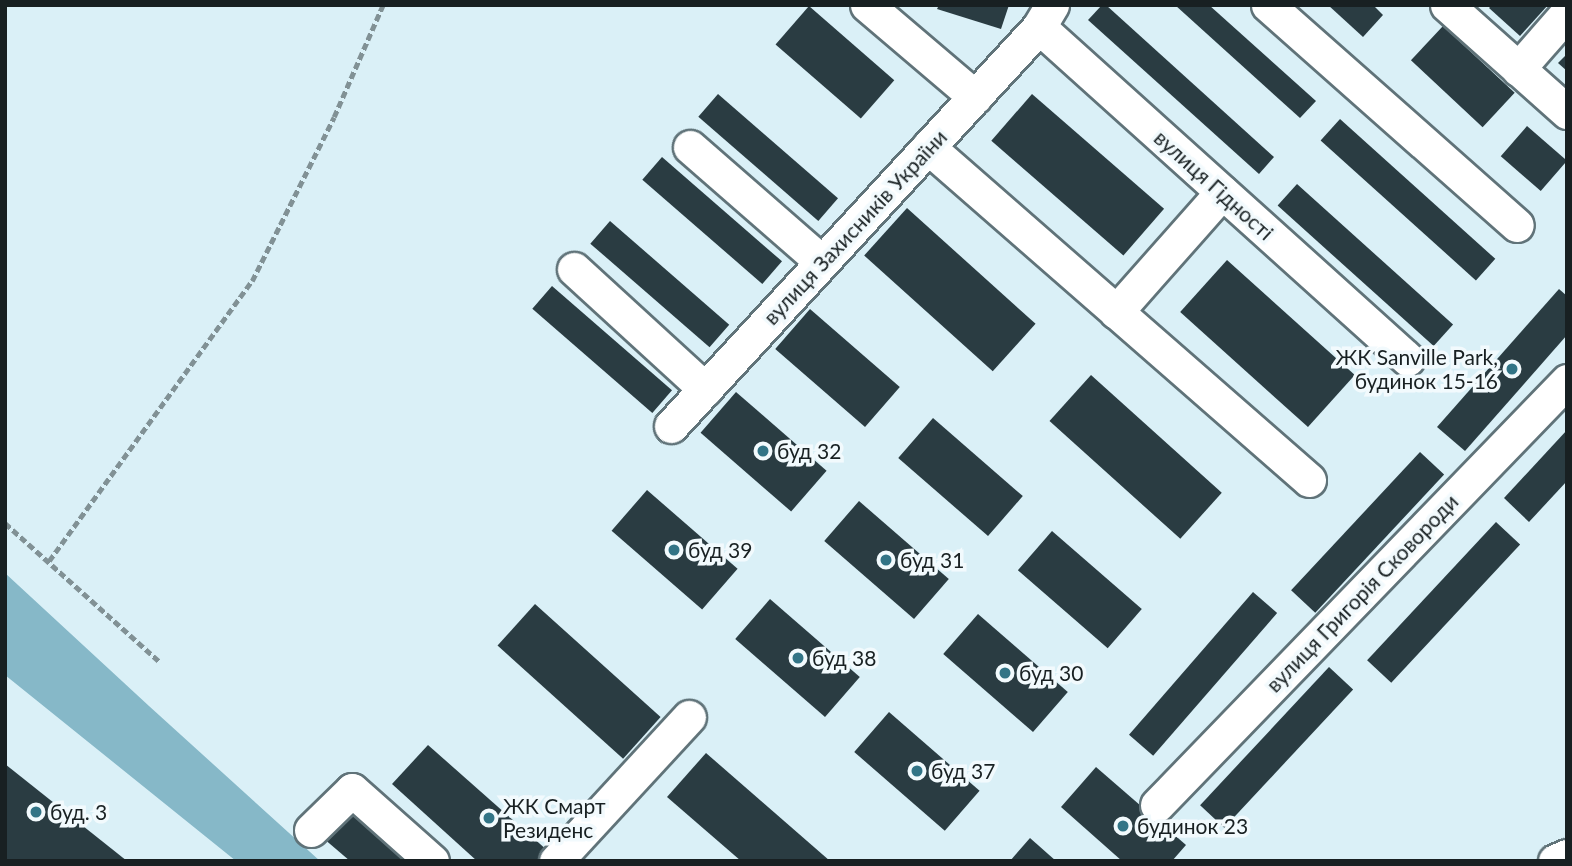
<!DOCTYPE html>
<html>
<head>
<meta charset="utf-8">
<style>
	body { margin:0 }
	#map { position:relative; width:1572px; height:866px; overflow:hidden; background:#daf0f7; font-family:Lato,sans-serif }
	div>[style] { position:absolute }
	.forest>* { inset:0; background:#86b8c8 }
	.building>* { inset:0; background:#2a3c42; transform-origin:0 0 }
	.path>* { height:4.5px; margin-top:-2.25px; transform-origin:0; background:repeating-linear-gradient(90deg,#819195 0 7px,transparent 0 10.5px) }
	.roads { filter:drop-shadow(2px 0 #607379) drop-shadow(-2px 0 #607379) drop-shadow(0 2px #607379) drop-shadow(0 -2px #607379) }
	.minor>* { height:33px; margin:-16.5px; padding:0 16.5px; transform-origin:16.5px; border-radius:16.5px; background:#fff }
	.dots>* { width:19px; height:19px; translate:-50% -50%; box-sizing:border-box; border:4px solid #f2fafd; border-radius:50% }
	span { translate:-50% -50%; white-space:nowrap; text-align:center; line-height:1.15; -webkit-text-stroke:7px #f2fafd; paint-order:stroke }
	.street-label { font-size:21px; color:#182022 }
	.poi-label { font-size:21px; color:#182022 }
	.right { translate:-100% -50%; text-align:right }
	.left { translate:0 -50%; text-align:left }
	.frame { position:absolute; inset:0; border:7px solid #182022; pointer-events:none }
</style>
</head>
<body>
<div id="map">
	<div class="forest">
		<i style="clip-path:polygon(5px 573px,149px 706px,320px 861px,236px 861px,5px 675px)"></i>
	</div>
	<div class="building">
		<i style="clip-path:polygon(939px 5px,1009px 5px,1001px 29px,937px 9px)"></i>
		<i style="clip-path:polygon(1102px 5px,1106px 5px,1274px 157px,1259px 174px,1088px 20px)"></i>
		<i style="clip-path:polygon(1175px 5px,1209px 5px,1316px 101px,1300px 118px)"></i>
		<i style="clip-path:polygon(1328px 5px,1373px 5px,1383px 15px,1363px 37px)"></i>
		<i style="clip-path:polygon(1492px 5px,1548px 5px,1520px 36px,1489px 8px)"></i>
		<i style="left:809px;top:6px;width:113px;height:51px;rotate:41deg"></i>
		<i style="left:1443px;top:26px;width:98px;height:47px;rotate:43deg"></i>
		<i style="clip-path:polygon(1567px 54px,1567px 71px,1558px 63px)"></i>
		<i style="left:718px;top:94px;width:159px;height:30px;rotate:41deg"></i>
		<i style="left:1032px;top:94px;width:175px;height:62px;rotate:41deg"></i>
		<i style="left:1340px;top:119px;width:209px;height:29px;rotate:42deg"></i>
		<i style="left:1527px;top:126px;width:53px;height:40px;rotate:41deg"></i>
		<i style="left:662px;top:157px;width:159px;height:30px;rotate:41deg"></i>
		<i style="left:1297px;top:184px;width:210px;height:29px;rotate:42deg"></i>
		<i style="left:907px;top:208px;width:173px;height:64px;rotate:42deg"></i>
		<i style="left:610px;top:221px;width:158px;height:30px;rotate:41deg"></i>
		<i style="left:1227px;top:260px;width:172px;height:70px;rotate:42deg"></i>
		<i style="left:552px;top:286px;width:159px;height:30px;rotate:41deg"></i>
		<i style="clip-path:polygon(1559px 289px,1567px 296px,1567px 335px,1465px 451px,1437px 427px)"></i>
		<i style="left:810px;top:309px;width:119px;height:53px;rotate:41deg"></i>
		<i style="left:1091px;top:375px;width:176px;height:62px;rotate:42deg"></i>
		<i style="left:736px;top:392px;width:120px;height:54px;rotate:41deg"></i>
		<i style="left:933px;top:418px;width:119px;height:53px;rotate:41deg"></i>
		<i style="clip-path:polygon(1567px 430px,1567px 481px,1529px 522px,1504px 498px)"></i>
		<i style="left:1420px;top:452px;width:33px;height:189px;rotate:43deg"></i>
		<i style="left:647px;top:490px;width:120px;height:54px;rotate:41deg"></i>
		<i style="left:859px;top:501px;width:119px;height:53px;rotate:41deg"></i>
		<i style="left:1496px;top:522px;width:33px;height:189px;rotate:43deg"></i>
		<i style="left:1052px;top:531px;width:119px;height:52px;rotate:41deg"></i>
		<i style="left:1253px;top:592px;width:32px;height:189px;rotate:41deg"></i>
		<i style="left:770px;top:599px;width:119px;height:53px;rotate:41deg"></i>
		<i style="left:535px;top:604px;width:169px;height:56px;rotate:42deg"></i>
		<i style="left:978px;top:614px;width:119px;height:53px;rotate:41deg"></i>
		<i style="left:1329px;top:667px;width:33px;height:189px;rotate:43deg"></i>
		<i style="left:889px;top:712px;width:120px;height:53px;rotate:41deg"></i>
		<i style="clip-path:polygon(428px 745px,548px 851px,539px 861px,477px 861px,392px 784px)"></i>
		<i style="clip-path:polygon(706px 753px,830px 861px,741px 861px,667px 797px)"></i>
		<i style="clip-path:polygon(5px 764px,127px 861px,5px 861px)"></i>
		<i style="clip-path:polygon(1096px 767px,1186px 845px,1172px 861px,1122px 861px,1061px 807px)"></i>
		<i style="clip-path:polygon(343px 801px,413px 861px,350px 861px,316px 832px)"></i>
		<i style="clip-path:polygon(1030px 838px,1056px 861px,1010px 861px)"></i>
	</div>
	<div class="path">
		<i style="left:5px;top:523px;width:207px;rotate:41.9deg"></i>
		<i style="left:49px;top:561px;width:346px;rotate:-54.1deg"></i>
		<i style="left:252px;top:281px;width:183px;rotate:-63.4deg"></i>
		<i style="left:334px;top:117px;width:122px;rotate:-66.4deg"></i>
	</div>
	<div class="roads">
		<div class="minor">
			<i style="left:867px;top:5px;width:142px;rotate:40.4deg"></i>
			<i style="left:1052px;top:5px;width:26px;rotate:121deg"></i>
			<i style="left:1039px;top:27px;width:496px;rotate:42deg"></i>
			<i style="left:1268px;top:5px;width:332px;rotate:41.5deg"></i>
			<i style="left:1447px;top:5px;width:161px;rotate:41.7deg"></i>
			<i style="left:1518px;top:69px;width:74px;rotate:-48.8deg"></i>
			<i style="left:690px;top:147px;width:175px;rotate:41.1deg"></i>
			<i style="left:928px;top:147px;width:506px;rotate:41.15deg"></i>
			<i style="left:574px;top:269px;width:178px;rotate:42.5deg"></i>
			<i style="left:1116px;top:312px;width:160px;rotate:-48.5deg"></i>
			<i style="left:671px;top:426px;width:543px;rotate:-47.31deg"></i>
			<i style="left:1157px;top:805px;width:590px;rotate:-45.96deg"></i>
			<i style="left:311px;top:830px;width:57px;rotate:-44.3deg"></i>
			<i style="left:352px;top:790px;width:107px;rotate:41.6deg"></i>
			<i style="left:556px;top:861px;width:196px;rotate:-47.3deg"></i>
			<i style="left:1555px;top:861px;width:13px;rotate:-23deg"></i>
		</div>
	</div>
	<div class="dots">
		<i style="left:1512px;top:369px;background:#327486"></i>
		<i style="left:763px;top:451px;background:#327486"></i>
		<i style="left:674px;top:550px;background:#327486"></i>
		<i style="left:886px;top:560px;background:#327486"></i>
		<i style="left:798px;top:658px;background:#327486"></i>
		<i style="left:1005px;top:673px;background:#327486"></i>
		<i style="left:917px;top:771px;background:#327486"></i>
		<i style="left:36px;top:812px;background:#327486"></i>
		<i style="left:489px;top:818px;background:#327486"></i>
		<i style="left:1123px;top:826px;background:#327486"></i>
	</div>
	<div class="street-label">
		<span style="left:1214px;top:185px;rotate:42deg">вулиця Гідності</span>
		<span style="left:855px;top:227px;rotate:-47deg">вулиця Захисників України</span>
		<span style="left:1362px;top:593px;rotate:-46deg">вулиця Григорія Сковороди</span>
	</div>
	<div class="poi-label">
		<span class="right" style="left:1498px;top:369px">ЖК Sanville Park,<br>будинок 15-16</span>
		<span class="left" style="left:777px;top:451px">буд 32</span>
		<span class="left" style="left:688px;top:550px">буд 39</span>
		<span class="left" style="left:900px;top:560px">буд 31</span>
		<span class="left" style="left:812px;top:658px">буд 38</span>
		<span class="left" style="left:1019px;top:673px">буд 30</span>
		<span class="left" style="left:931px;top:771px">буд 37</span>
		<span class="left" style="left:503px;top:818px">ЖК Смарт<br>Резиденс</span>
		<span class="left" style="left:50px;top:812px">буд. 3</span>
		<span class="left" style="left:1137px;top:826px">будинок 23</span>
	</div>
	<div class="frame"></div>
</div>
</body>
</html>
